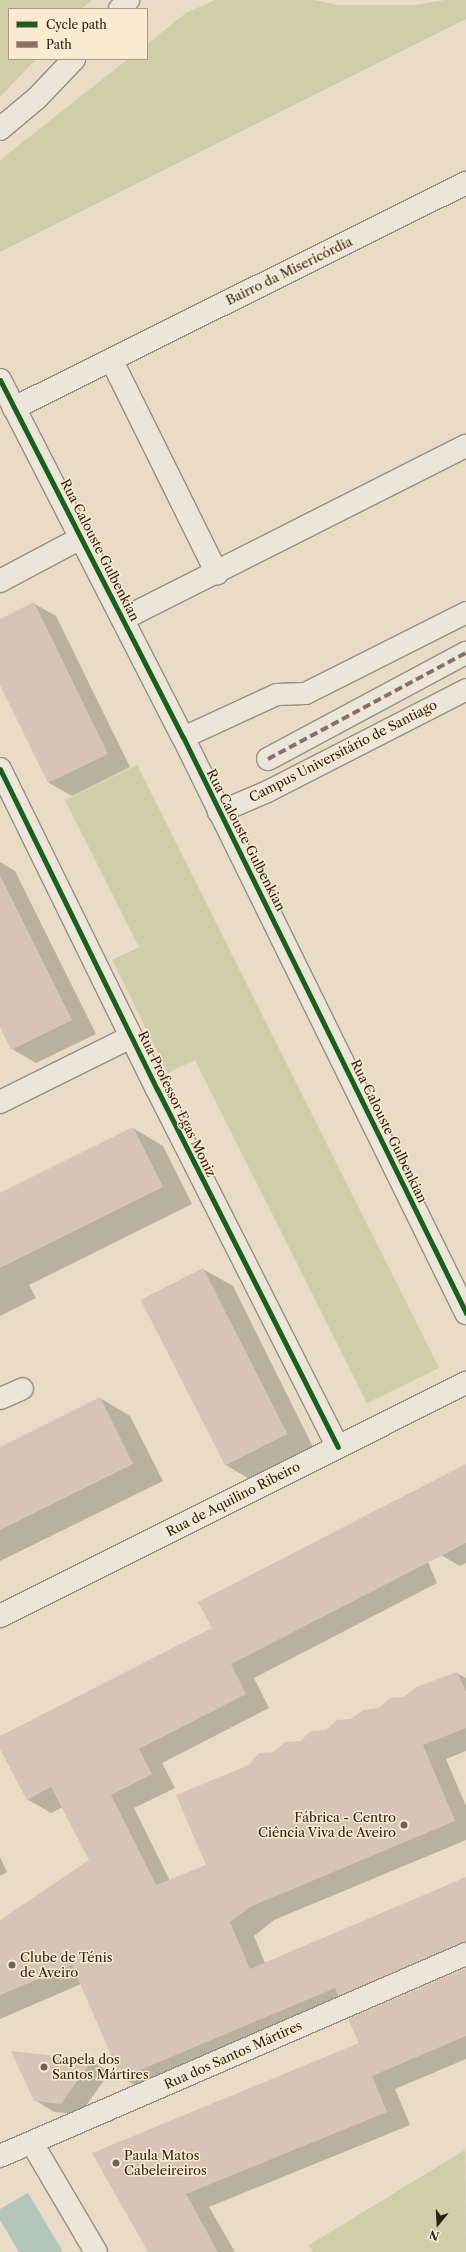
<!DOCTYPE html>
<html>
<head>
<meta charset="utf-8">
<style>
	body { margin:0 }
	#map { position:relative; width:466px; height:2252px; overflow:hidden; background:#e8dcc6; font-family:"Libre Caslon Text",serif }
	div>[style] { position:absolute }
	.green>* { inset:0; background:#cfcea9 }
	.water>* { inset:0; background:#b4c6b9 }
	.shadow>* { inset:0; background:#0003 }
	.building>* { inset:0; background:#d6c5b7; transform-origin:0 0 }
	.roads { filter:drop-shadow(1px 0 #988f81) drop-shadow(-1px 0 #988f81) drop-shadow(0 1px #988f81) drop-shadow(0 -1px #988f81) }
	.lane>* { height:21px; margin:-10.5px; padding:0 10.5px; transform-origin:10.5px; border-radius:10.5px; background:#ebe5da }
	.street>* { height:22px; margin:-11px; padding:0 11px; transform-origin:11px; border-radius:11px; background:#ebe5da }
	.secondary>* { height:22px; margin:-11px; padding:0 11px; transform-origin:11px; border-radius:11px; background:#ebe5da }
	.quiet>* { height:4px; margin-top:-2px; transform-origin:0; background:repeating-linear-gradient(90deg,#8d6e63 0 8px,transparent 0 12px) }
	.cycleway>* { height:5px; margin:-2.5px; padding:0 2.5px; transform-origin:2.5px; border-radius:2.5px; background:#1b5e20 }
	.dots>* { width:11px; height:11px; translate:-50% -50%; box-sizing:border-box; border:2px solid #f9ebd1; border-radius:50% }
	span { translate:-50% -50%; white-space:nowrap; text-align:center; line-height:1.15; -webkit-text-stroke:3px #f9ebd1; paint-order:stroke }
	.street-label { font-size:13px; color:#2f2115 }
	.poi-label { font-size:13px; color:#2f2115 }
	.right { translate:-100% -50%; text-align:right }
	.left { translate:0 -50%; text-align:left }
	.legend { position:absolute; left:8px; top:8px; width:140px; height:52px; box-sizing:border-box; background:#f9ebd1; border:1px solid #a89a86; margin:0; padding:5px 7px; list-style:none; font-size:12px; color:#2f2115 }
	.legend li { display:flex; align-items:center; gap:8px; height:20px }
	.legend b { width:20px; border:1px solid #a89a86 }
	.north { position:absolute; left:418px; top:2204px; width:40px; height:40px; -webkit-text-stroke:3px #f9ebd1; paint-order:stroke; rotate:198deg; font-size:11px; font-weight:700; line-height:16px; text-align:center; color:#2f2115 }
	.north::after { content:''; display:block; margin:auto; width:14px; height:18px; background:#2f2115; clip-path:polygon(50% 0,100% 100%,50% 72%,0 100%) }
</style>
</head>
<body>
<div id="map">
	<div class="green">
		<i style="clip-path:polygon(0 0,91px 0,82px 9px,9px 9px,9px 59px,36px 59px,0 97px)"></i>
		<i style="clip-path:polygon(215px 0,314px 0,338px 5px,416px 5px,445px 0,466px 0,466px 19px,0 252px,0 160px,128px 59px,147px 59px,147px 44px,186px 13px)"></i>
		<i style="clip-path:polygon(137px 765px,439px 1368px,367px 1403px,195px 1060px,168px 1073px,112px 960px,139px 947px,65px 800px)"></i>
		<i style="clip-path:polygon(465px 2150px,466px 2252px,313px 2252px,309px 2245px)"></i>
	</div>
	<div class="water">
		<i style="clip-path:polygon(28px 2193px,63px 2252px,19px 2252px,0 2220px,0 2209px)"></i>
	</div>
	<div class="shadow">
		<i style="clip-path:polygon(33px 603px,56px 616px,130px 767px,72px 796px,49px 783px,0 683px,0 620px)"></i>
		<i style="clip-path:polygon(0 862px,15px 871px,96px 1034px,36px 1063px,12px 1049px,0 1025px)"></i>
		<i style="clip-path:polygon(133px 1128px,163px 1146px,192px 1204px,29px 1285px,36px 1298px,0 1316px,0 1194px)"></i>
		<i style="clip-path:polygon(203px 1269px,233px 1286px,315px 1451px,253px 1481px,224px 1464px)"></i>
		<i style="clip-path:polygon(100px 1398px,130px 1416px,163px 1481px,0 1561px,0 1448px)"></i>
		<i style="clip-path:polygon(466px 1465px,466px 1563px,460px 1566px,441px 1555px)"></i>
		<i style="clip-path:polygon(410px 1520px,437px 1583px,254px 1678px,269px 1708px,162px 1763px,175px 1788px,134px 1808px,170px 1881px,207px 1865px,250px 1765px,457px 1673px,466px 1678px,466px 1751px,446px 1759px,466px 1806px,466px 1840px,274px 1920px,254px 1936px,265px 1963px,466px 1879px,466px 1964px,146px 2091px,122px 2078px,81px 1984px,0 2019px,0 1924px,90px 1860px,63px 1807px,51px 1813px,27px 1799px,0 1747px,0 1737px,214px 1629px)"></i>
		<i style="clip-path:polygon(0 1857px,7px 1872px,0 1876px)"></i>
		<i style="clip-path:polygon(466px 1969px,466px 2059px,395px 2089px,410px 2125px,209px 2207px,235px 2252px,149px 2252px,93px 2154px,360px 2044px)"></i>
		<i style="clip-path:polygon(13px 2053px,91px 2061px,110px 2072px,80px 2114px,54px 2112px,35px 2100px)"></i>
	</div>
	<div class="building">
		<i style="clip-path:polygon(34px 602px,108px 754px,48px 783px,0 685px,0 619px)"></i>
		<i style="clip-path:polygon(0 875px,72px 1020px,11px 1050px,0 1027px)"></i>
		<i style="clip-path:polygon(133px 1127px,163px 1187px,0 1268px,0 1193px)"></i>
		<i style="left:203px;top:1268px;width:186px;height:70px;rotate:63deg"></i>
		<i style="clip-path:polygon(100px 1397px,133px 1464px,0 1530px,0 1447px)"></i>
		<i style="clip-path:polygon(466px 1464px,466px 1543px,231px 1664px,246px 1694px,139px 1749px,152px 1774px,111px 1795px,156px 1885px,206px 1865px,176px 1795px,249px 1765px,259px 1753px,273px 1752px,285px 1742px,300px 1741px,311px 1731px,326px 1730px,337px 1720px,351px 1719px,363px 1710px,379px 1708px,390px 1698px,404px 1697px,416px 1687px,457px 1672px,466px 1692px,466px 1728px,423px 1745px,455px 1821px,250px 1907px,230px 1922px,250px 1969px,466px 1877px,466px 1942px,338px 1996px,335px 1988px,121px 2078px,72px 1965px,0 1995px,0 1920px,89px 1860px,51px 1787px,27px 1800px,0 1749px,0 1736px,212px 1628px,198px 1602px)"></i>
		<i style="clip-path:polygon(466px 1968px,466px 2036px,372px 2076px,387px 2112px,186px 2194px,218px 2252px,148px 2252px,92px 2153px,359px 2043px,348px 2019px)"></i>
		<i style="clip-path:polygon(11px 2051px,92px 2060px,61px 2104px,34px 2101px)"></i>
	</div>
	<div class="roads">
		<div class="lane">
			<i style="left:183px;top:737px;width:102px;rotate:-24.8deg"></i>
			<i style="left:276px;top:694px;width:29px;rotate:-2deg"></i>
			<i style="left:305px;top:693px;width:180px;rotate:-26.7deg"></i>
			<i style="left:218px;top:812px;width:53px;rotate:-23.2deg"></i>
			<i style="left:267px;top:791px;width:224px;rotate:-27.1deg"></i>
			<i style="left:0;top:1398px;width:24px;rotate:-24deg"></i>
		</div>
		<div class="street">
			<i style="left:112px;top:361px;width:237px;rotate:63.7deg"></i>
			<i style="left:14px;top:408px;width:505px;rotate:-26.46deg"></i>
			<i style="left:0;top:581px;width:92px;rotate:-28deg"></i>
			<i style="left:123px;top:619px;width:384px;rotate:-26.8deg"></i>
			<i style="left:268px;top:759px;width:225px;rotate:-28.2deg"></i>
			<i style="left:0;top:769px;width:356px;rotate:63.9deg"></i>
			<i style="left:157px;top:1089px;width:401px;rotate:63.2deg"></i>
			<i style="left:0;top:1102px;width:146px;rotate:-26.4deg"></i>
			<i style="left:0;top:1616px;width:521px;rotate:-26.57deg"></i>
			<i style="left:32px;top:2143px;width:126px;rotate:59.6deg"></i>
			<i style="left:0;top:2156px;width:508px;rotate:-23.44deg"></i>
		</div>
		<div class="secondary">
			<i style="left:120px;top:9px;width:12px;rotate:-48deg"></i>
			<i style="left:0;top:129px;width:48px;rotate:-40deg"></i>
			<i style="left:37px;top:98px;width:54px;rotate:-46.5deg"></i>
			<i style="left:0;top:380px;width:401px;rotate:62.9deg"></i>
			<i style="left:183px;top:737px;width:642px;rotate:63.83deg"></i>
		</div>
	</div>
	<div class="quiet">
		<i style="left:268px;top:759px;width:225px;rotate:-28.2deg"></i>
	</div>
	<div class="cycleway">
		<i style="left:0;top:380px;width:401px;rotate:62.9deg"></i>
		<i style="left:183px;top:737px;width:642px;rotate:63.83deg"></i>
		<i style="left:0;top:769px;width:356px;rotate:63.9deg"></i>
		<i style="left:157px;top:1089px;width:401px;rotate:63.2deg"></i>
	</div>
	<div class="dots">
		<i style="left:404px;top:1825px;background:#706253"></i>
		<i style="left:12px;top:1965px;background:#706253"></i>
		<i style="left:44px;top:2067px;background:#706253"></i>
		<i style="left:116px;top:2163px;background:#706253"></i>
	</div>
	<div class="street-label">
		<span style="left:289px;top:271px;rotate:-26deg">Bairro da Misericórdia</span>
		<span style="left:100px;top:550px;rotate:63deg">Rua Calouste Gulbenkian</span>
		<span style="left:343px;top:751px;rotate:-27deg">Campus Universitário de Santiago</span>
		<span style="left:246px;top:840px;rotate:63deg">Rua Calouste Gulbenkian</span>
		<span style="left:177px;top:1104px;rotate:64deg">Rua Professor Egas Moniz</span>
		<span style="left:389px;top:1131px;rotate:64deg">Rua Calouste Gulbenkian</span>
		<span style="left:233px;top:1499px;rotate:-27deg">Rua de Aquilino Ribeiro</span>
		<span style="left:233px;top:2055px;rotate:-24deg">Rua dos Santos Mártires</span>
	</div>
	<div class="poi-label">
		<span class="right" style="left:396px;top:1825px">Fábrica - Centro<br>Ciência Viva de Aveiro</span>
		<span class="left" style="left:20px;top:1965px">Clube de Ténis<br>de Aveiro</span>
		<span class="left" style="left:52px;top:2067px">Capela dos<br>Santos Mártires</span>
		<span class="left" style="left:124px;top:2163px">Paula Matos<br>Cabeleireiros</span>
	</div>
	<ul class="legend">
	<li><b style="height:5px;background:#1b5e20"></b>Cycle path</li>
	<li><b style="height:5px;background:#8d6e63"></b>Path</li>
	</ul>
	<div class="north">N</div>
</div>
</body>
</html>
